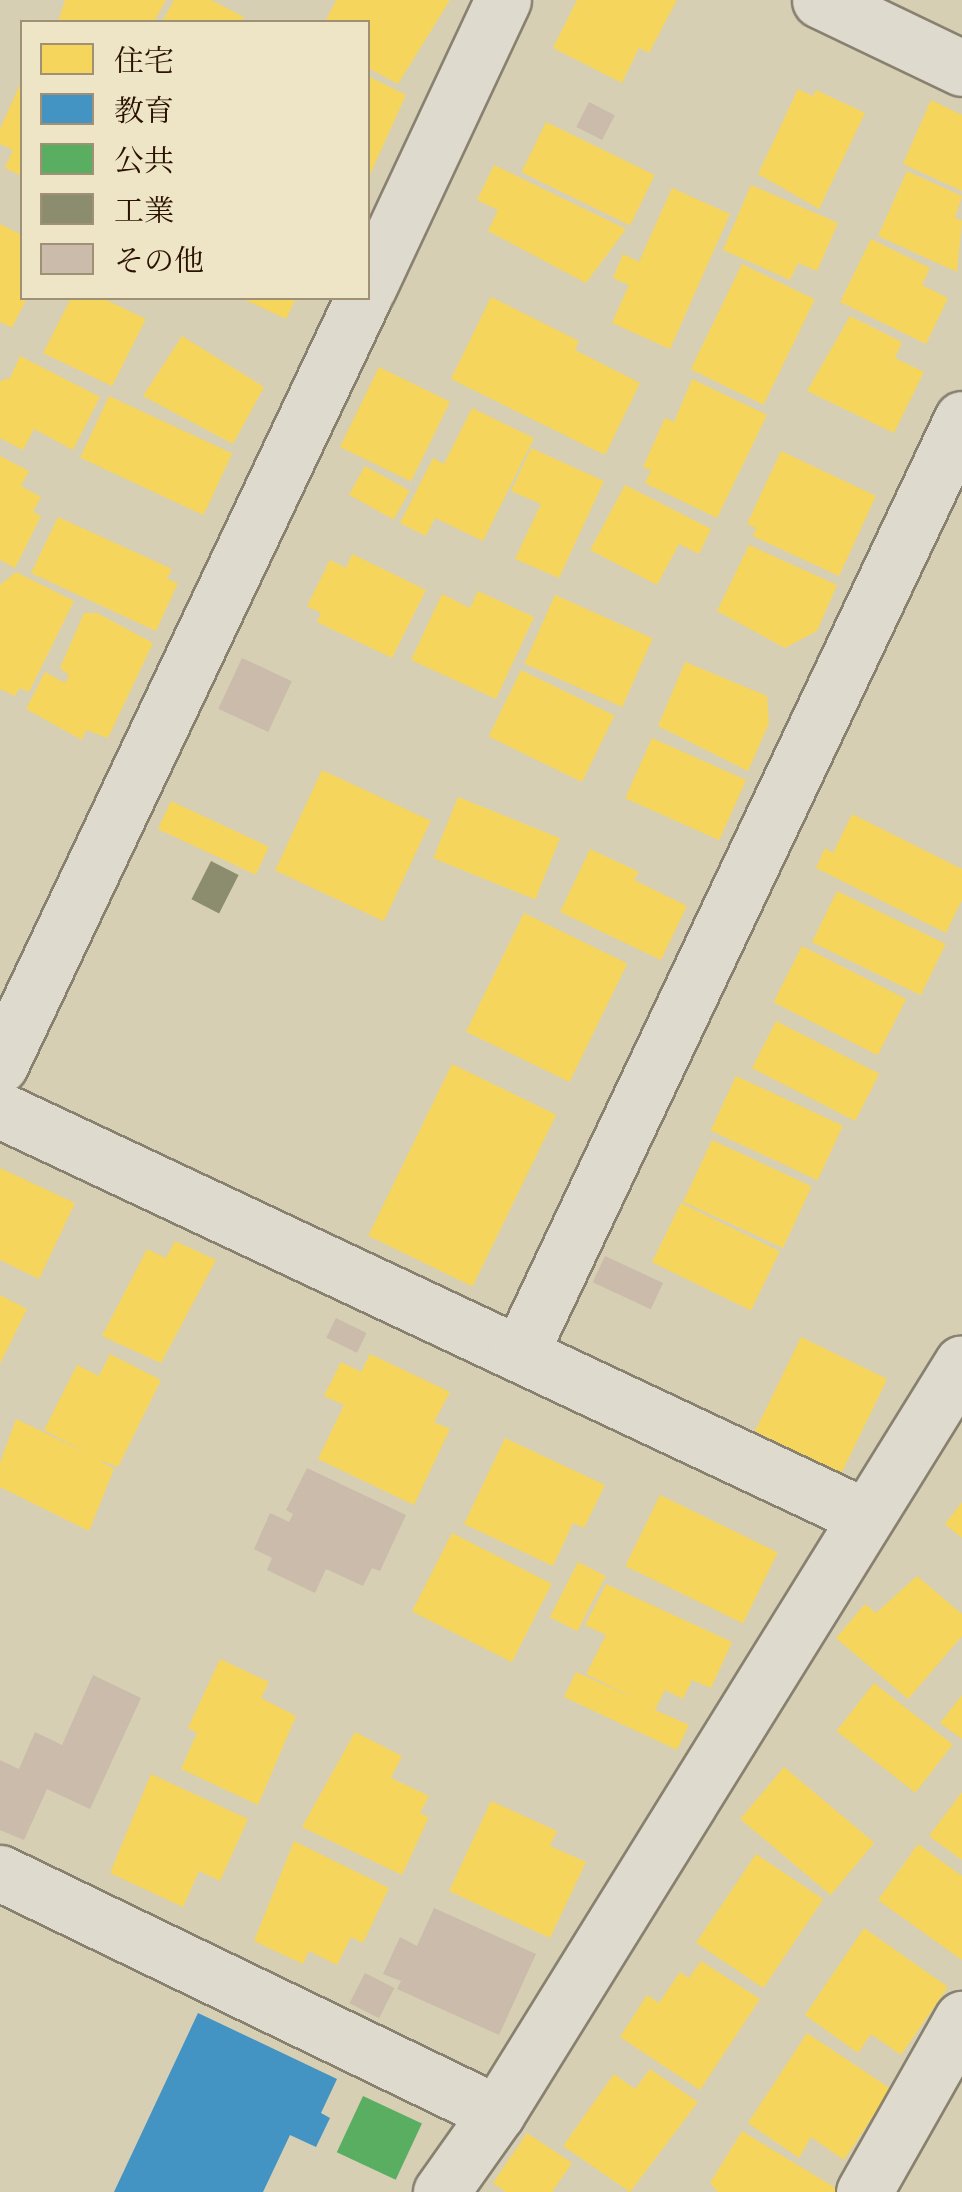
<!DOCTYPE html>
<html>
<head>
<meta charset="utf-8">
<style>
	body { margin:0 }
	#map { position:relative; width:962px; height:2192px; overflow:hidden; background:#d6cfb4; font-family:Cardo,"Noto Serif JP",serif }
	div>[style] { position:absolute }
	.homes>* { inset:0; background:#f6d55c; transform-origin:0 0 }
	.schools>* { inset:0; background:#4393c3 }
	.public>* { inset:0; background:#5aae61; transform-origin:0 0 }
	.industry>* { inset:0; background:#8c8c6e; transform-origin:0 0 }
	.building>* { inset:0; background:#cabbaa; transform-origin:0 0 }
	.roads { filter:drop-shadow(2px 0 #898170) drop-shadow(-2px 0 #898170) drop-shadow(0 2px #898170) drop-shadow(0 -2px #898170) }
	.minor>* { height:55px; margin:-27.5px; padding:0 27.5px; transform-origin:27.5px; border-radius:27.5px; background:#dedbce }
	span { translate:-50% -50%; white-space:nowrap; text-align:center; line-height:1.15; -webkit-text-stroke:10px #ede5c5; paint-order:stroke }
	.legend { position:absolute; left:20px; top:20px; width:350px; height:280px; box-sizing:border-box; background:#ede5c5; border:2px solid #9f9076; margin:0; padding:12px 18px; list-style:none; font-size:30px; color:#2b1100 }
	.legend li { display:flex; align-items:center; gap:20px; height:50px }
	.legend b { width:50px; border:2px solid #9f9076 }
</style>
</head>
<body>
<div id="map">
	<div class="homes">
		<i style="clip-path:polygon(65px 0,166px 0,154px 22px,58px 22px)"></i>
		<i style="clip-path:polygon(174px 0,211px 0,244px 17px,241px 22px,162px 22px)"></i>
		<i style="clip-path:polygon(336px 0,450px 0,398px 84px,368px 68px,368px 22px,325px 22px)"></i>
		<i style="clip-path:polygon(577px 0,677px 0,649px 53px,639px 48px,622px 83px,553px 48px)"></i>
		<i style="clip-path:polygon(368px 76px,406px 95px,368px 179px)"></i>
		<i style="clip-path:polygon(22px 80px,22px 176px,5px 168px,13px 150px,0 144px,0 129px)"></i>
		<i style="clip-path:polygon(798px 89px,813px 96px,816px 90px,865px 113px,819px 209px,758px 174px)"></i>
		<i style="clip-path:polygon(931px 100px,962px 115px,962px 191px,903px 164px)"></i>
		<i style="left:546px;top:122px;width:121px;height:56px;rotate:26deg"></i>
		<i style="clip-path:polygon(494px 165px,626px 229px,586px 283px,488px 231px,498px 210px,477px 200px)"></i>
		<i style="clip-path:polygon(907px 171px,962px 196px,955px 218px,962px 221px,957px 272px,878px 236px)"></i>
		<i style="clip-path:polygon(751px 185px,838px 223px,817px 271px,798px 263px,790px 280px,723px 250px)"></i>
		<i style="clip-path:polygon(672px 188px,730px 214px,670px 349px,612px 323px,629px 285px,613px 278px,623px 254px,639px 262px)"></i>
		<i style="clip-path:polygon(0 224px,22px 235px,27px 298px,12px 328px,0 322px)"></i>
		<i style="clip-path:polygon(871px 239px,930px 268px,922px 285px,948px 298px,926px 344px,840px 302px)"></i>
		<i style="left:742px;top:264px;width:81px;height:117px;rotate:26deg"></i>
		<i style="clip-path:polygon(491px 297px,579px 341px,575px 350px,640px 383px,605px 455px,451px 379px)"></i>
		<i style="clip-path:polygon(71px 298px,102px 298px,146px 319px,112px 386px,43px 353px)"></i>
		<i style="clip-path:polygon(241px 298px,296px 298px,286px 319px)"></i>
		<i style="clip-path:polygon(850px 316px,902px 342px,895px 358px,924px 372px,894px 433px,807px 391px)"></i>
		<i style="clip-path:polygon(182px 336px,264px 387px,233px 444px,143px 396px)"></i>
		<i style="clip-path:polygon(20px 356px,100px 397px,73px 450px,34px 429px,23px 450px,0 438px,0 381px,10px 378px)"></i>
		<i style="left:379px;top:367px;width:79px;height:89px;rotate:26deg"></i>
		<i style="clip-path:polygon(692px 379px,767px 415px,717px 518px,645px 483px,651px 470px,643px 467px,665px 418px,674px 422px)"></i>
		<i style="left:109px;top:396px;width:136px;height:68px;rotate:25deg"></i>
		<i style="clip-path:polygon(472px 408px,534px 438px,483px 541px,435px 518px,426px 536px,400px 523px,433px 458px,444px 464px)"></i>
		<i style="clip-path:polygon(531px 448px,604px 481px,559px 578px,515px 559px,541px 504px,511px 491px)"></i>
		<i style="clip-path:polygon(781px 451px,876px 496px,839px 576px,753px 536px,756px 528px,747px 524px)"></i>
		<i style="clip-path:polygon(0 456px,29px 471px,21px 486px,41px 497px,33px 512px,41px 516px,15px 568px,0 560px)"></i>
		<i style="left:365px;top:466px;width:51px;height:33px;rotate:29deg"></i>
		<i style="clip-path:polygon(625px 485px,711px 529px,699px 554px,679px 544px,657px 585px,590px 550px)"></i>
		<i style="clip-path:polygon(58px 517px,172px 569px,167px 579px,178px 583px,156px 631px,31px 573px)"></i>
		<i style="clip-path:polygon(749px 545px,837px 585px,817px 631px,785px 648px,717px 611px)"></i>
		<i style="clip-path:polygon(352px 554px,426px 590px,392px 658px,317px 622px,321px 613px,307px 606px,330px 560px,346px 568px)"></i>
		<i style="clip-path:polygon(16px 572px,74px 601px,29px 692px,20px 688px,15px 696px,0 689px,0 585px)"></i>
		<i style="clip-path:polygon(478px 591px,534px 617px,496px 699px,411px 660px,442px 594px,470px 608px)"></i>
		<i style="left:555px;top:595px;width:107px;height:75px;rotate:24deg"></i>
		<i style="clip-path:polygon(84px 613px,97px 613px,153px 643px,108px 738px,86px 730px,82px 740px,26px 709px,45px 672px,65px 683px,69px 675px,60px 668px)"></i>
		<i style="clip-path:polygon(685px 662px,767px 696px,769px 723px,748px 771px,658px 726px)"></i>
		<i style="left:521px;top:670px;width:104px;height:74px;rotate:26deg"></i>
		<i style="left:652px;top:738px;width:103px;height:66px;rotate:24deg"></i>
		<i style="left:322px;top:770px;width:120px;height:111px;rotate:25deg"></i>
		<i style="left:458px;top:797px;width:110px;height:66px;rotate:22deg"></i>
		<i style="left:171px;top:801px;width:108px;height:31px;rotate:25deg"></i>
		<i style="clip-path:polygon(852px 814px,962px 869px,962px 900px,946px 933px,816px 868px,825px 848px,833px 853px)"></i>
		<i style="clip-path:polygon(590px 849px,639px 872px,634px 880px,687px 906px,661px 960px,560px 912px)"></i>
		<i style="left:837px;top:891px;width:121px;height:57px;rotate:26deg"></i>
		<i style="left:524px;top:913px;width:115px;height:132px;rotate:26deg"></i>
		<i style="left:802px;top:946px;width:117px;height:63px;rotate:27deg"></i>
		<i style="left:776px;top:1021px;width:116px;height:53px;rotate:27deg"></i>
		<i style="left:452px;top:1064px;width:116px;height:191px;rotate:26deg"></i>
		<i style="left:736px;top:1076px;width:118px;height:60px;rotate:25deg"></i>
		<i style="left:712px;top:1140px;width:110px;height:68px;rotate:25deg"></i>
		<i style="clip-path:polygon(0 1168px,75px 1203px,39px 1279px,0 1260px)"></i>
		<i style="left:681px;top:1203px;width:110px;height:66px;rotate:26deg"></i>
		<i style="clip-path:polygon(175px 1241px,216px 1260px,161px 1363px,102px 1336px,147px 1249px,166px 1258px)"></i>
		<i style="clip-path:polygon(0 1295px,27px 1309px,0 1364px)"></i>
		<i style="left:801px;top:1337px;width:96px;height:105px;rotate:26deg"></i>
		<i style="clip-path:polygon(110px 1354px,161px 1380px,118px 1467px,98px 1460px,114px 1469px,89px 1531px,0 1487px,0 1463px,16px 1419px,87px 1453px,44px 1430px,77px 1365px,99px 1376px)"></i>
		<i style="clip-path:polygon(370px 1354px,450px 1392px,434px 1422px,450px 1429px,414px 1505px,318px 1459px,344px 1405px,324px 1396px,341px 1362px,361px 1372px)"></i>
		<i style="clip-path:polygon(505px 1438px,605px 1485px,584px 1528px,573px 1523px,553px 1566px,464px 1524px)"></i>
		<i style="left:660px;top:1495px;width:131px;height:79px;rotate:26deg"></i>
		<i style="clip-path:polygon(962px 1502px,962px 1538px,945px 1524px)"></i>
		<i style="left:452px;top:1533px;width:112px;height:88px;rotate:27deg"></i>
		<i style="left:578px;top:1562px;width:31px;height:62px;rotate:27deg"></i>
		<i style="clip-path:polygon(917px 1576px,962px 1614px,962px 1636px,908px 1699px,836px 1638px,865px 1604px,876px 1613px)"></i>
		<i style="clip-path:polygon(606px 1584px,732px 1642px,711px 1688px,692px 1680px,683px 1699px,665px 1690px,655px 1710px,689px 1725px,677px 1750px,564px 1697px,576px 1672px,636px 1699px,586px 1674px,606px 1635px,585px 1625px)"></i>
		<i style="clip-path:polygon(220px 1659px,269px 1682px,261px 1698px,296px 1716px,258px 1805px,181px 1769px,197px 1733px,188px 1728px)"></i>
		<i style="left:874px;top:1683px;width:100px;height:61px;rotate:38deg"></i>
		<i style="clip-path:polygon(962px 1695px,962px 1739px,940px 1723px)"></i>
		<i style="clip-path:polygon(355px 1732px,402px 1756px,391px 1778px,429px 1796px,420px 1813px,429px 1817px,402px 1875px,302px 1827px)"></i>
		<i style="left:784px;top:1767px;width:118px;height:68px;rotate:40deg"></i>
		<i style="clip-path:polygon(151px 1774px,248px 1819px,220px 1881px,199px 1871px,183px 1907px,110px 1873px)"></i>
		<i style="clip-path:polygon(962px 1792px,962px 1860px,929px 1836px)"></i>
		<i style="clip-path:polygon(491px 1801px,557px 1831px,550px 1846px,586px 1862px,550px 1938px,449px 1891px)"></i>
		<i style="clip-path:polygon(294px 1841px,389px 1888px,363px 1943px,351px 1937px,337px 1965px,309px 1951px,303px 1964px,254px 1941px)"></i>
		<i style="clip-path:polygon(918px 1844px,962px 1876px,962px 1960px,878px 1900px)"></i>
		<i style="left:756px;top:1854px;width:81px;height:107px;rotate:34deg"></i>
		<i style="clip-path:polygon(864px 1928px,948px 1987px,901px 2055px,871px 2034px,858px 2053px,805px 2015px)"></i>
		<i style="clip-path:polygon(701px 1961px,760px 1999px,700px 2090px,620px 2037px,647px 1995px,659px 2003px,680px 1972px,689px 1978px)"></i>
		<i style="clip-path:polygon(807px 2033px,891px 2089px,844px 2160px,811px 2137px,799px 2158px,748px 2123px)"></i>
		<i style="clip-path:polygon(650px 2069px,698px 2102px,630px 2192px,563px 2146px,614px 2074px,635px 2089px)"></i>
		<i style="clip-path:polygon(742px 2131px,837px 2189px,835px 2192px,718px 2192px,710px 2183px)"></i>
		<i style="clip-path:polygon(527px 2133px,572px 2163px,552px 2192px,506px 2192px,493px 2183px)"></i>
	</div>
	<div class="schools">
		<i style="clip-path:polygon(198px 2013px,337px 2079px,321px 2113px,330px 2118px,316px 2147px,290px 2135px,263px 2192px,114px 2192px)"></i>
	</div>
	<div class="public">
		<i style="left:363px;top:2096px;width:65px;height:62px;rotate:25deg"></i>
	</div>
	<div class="industry">
		<i style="left:211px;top:861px;width:31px;height:43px;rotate:27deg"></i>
	</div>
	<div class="building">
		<i style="left:589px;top:102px;width:29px;height:28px;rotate:27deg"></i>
		<i style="left:242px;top:658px;width:55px;height:56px;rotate:25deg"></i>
		<i style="left:605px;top:1256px;width:64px;height:29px;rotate:25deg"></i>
		<i style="left:336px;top:1318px;width:34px;height:22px;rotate:26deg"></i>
		<i style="clip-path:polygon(307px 1468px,406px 1515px,380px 1571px,372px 1568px,363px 1586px,326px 1569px,315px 1593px,267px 1570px,272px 1558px,254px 1549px,270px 1513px,289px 1522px,293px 1514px,286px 1510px)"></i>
		<i style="clip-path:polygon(93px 1675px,141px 1698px,90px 1809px,47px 1789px,24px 1840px,0 1830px,0 1760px,19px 1769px,35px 1732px,62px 1745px)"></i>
		<i style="clip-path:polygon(434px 1908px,536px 1954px,499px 2035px,397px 1989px,401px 1981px,383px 1974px,400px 1937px,417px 1946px)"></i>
		<i style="left:365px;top:1973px;width:33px;height:34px;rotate:27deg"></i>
	</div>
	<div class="roads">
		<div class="minor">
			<i style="left:820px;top:0;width:157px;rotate:25.6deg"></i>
			<i style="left:368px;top:288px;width:318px;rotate:-64.9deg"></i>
			<i style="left:0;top:1065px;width:849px;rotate:-64.67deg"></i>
			<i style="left:0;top:1110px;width:955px;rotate:25.17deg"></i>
			<i style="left:521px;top:1351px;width:1031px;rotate:-64.68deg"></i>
			<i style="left:0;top:1873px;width:552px;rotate:25.78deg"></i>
			<i style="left:441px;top:2192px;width:97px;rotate:-54.7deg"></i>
			<i style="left:497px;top:2113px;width:882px;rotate:-58.2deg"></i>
			<i style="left:864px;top:2192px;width:199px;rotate:-60.5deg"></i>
		</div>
	</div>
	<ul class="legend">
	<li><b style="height:28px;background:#f6d55c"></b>住宅</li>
	<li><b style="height:28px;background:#4393c3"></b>教育</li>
	<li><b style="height:28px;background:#5aae61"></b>公共</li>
	<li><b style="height:28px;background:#8c8c6e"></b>工業</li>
	<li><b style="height:28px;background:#cabbaa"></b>その他</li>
	</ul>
</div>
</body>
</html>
